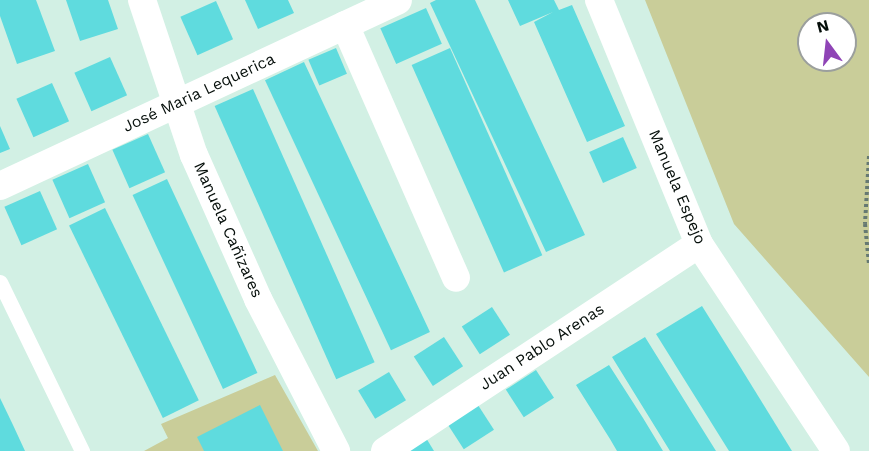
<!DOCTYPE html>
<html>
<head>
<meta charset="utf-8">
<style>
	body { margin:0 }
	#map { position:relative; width:869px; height:451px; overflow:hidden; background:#d2f0e4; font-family:"Work Sans",sans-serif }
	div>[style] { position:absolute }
	.green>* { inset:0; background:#c9cd99 }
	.building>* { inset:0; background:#5fdbde; transform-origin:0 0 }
	.path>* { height:4px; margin-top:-2px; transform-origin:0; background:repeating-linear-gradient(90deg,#667972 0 3px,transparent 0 6px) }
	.lane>* { height:15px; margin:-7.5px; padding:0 7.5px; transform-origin:7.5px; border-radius:7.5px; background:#fff }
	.street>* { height:28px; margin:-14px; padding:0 14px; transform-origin:14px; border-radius:14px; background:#fff }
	span { translate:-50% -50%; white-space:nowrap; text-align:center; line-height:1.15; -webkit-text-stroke:6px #fff; paint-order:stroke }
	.street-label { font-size:16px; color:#050e0a }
	.north { position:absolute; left:797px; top:12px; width:60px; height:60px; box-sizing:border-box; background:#fff; border:2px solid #9b9f9d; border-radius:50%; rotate:345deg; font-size:16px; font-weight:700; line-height:24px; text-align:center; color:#050e0a }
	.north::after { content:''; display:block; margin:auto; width:21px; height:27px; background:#8f44b6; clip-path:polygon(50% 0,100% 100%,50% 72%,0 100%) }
</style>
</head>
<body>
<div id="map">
	<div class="green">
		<i style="clip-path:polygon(evenodd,645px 0,869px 0,869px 377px,734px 224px,645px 0,809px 24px,845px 24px,845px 60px,809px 60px,809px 24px)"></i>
		<i style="clip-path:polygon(275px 375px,318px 451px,144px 451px,168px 438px,161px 424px)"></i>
	</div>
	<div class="building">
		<i style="clip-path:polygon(0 0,36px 0,55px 51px,17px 64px,0 16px)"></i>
		<i style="clip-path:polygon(66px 0,108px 0,118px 29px,80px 41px)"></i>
		<i style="clip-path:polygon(245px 0,288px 0,294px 13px,258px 29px)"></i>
		<i style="clip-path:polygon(436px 0,475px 0,585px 235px,546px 252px,430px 3px)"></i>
		<i style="clip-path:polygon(508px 0,554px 0,559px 10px,572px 5px,625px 126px,587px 142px,534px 22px,553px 12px,520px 26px)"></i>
		<i style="left:216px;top:1px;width:42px;height:39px;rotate:66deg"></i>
		<i style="left:426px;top:8px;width:39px;height:50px;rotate:66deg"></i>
		<i style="left:336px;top:48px;width:28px;height:30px;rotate:67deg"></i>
		<i style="left:450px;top:48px;width:227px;height:42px;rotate:66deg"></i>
		<i style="left:110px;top:57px;width:42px;height:39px;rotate:66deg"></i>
		<i style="left:304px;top:62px;width:298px;height:43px;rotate:65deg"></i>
		<i style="left:52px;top:83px;width:42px;height:39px;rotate:66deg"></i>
		<i style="left:253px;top:89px;width:299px;height:42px;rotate:66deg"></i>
		<i style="clip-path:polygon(0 126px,10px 149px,0 153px)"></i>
		<i style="left:148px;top:134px;width:42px;height:39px;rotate:66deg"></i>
		<i style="left:623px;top:137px;width:34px;height:37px;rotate:66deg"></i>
		<i style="left:88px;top:164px;width:42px;height:39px;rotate:66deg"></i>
		<i style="left:167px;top:179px;width:214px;height:38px;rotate:65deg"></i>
		<i style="left:40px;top:191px;width:42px;height:39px;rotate:66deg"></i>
		<i style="left:105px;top:208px;width:214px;height:40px;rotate:64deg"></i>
		<i style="clip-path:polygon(702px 306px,739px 365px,792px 451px,729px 451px,656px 334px)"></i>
		<i style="left:492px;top:307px;width:33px;height:36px;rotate:57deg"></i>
		<i style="left:444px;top:337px;width:35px;height:36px;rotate:57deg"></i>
		<i style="clip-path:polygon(645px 337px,696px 419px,716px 451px,670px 451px,612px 357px)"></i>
		<i style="clip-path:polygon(609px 365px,643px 418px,663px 451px,617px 451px,610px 439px,576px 385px)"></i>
		<i style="left:536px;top:370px;width:33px;height:36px;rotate:57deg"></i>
		<i style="left:389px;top:372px;width:33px;height:36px;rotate:59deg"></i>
		<i style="clip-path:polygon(0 398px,13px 425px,25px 451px,0 451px)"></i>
		<i style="left:476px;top:402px;width:33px;height:36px;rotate:57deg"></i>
		<i style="clip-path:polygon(260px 405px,283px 451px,204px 451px,197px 437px)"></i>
		<i style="clip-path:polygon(423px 433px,434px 451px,394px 451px)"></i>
	</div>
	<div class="path">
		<i style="left:869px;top:156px;width:68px;rotate:93.4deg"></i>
		<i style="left:865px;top:224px;width:40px;rotate:84.3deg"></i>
	</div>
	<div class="lane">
		<i style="left:0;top:282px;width:188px;rotate:64.1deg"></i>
	</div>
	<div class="street">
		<i style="left:142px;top:0;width:163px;rotate:71.5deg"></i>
		<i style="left:194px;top:155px;width:158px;rotate:66deg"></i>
		<i style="left:258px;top:299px;width:171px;rotate:62.8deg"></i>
		<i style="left:599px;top:0;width:264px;rotate:67.7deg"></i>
		<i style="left:699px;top:244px;width:248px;rotate:56.5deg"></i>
		<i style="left:345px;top:25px;width:276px;rotate:66.3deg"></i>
		<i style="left:0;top:186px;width:439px;rotate:-25deg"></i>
		<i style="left:385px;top:451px;width:376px;rotate:-33.4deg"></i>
	</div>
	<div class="street-label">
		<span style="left:199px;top:93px;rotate:-25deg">José Maria Lequerica</span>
		<span style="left:677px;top:187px;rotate:67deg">Manuela Espejo</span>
		<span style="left:228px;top:230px;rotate:66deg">Manuela Cañizares</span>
		<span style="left:542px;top:347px;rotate:-33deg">Juan Pablo Arenas</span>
	</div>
	<div class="north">N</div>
</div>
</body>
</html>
